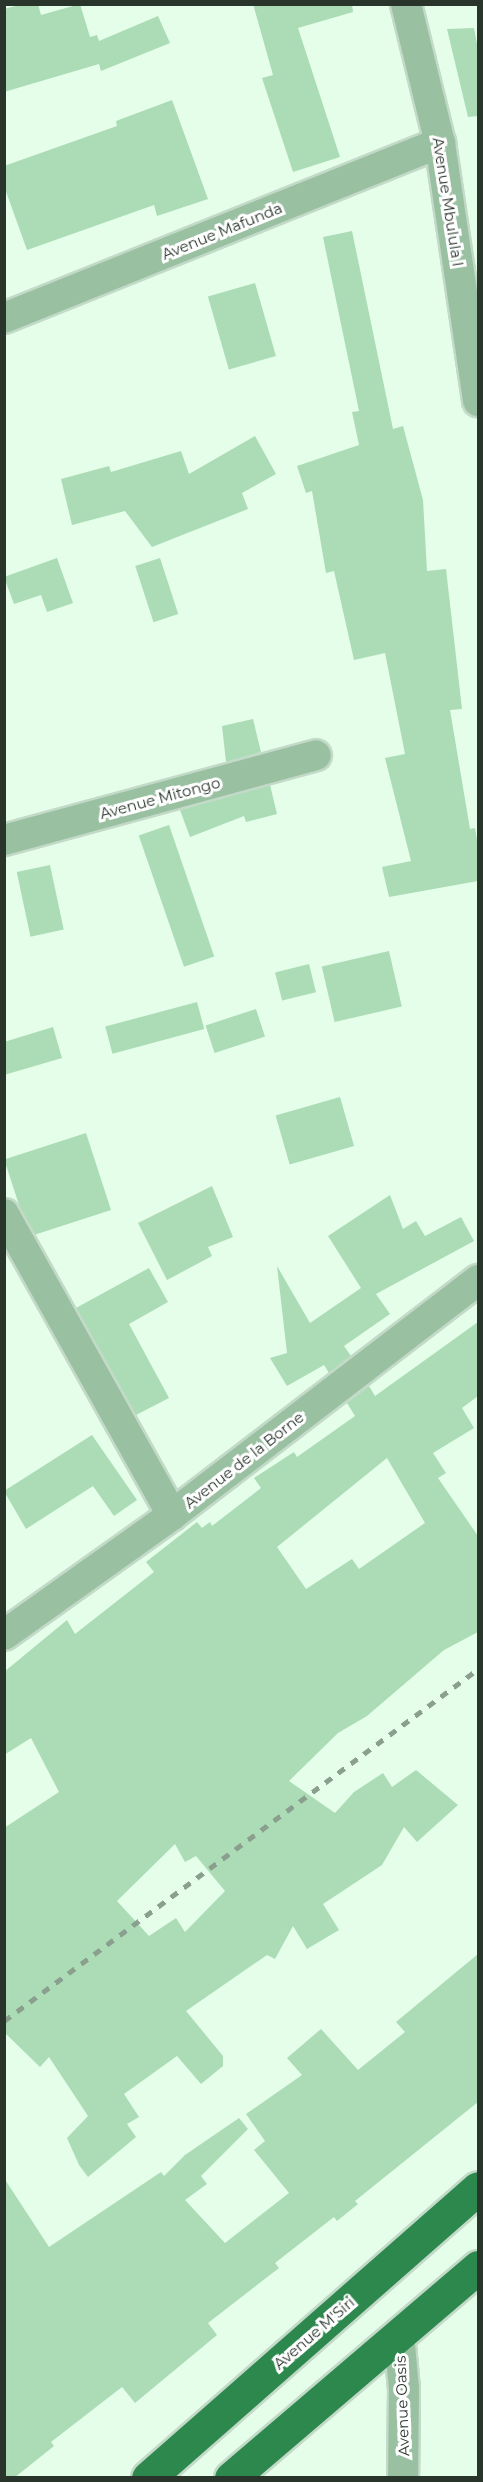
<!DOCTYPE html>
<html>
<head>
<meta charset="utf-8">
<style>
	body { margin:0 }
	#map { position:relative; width:483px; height:2482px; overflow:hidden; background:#e4fee9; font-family:Montserrat,sans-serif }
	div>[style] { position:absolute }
	.building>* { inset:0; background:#abdcb6; transform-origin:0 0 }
	.roads { filter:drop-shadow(2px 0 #c2dac7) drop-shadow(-2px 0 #c2dac7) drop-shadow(0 2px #c2dac7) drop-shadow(0 -2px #c2dac7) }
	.minor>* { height:30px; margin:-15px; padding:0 15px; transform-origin:15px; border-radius:15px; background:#9ac0a2 }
	.trunk>* { height:33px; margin:-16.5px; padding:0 16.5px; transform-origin:16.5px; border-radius:16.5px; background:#2d884e }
	.rail>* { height:4.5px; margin-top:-2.25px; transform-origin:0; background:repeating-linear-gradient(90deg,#8b9f8f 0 8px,transparent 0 16px) }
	span { translate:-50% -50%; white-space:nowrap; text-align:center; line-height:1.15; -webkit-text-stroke:6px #fff; paint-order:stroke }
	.street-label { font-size:15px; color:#29352b }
	.frame { position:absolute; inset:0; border:6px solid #29352b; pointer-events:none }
</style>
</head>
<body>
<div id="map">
	<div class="building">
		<i style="clip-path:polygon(23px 4px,38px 4px,41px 15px,80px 4px,90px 37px,97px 35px,99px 41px,158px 16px,170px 43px,101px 71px,99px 64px,4px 92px,4px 9px)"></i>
		<i style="clip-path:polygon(253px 4px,352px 4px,353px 12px,298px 28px,340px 157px,293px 172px,262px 78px,273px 75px)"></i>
		<i style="clip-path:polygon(474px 28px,478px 49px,478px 116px,468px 117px,447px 29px)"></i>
		<i style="clip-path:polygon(172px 100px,208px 199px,157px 216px,154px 205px,27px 250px,4px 186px,4px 166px,117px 126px,116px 121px)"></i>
		<i style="clip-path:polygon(352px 231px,393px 429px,403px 426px,423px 500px,427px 571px,446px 569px,462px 709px,450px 710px,470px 829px,475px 828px,478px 846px,478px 881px,389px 897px,382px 867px,411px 861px,385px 758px,405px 754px,385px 653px,354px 660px,334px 571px,326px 573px,312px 491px,306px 493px,297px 466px,359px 445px,352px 412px,359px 411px,323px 237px)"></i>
		<i style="left:255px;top:283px;width:76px;height:49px;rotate:74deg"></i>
		<i style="clip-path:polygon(255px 436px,276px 474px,242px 493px,248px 509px,152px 547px,125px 511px,72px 525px,61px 479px,109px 466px,111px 472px,181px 451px,189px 474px)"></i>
		<i style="clip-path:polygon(57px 558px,73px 603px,47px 612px,41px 595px,14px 604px,4px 577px)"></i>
		<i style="left:160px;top:558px;width:59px;height:26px;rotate:72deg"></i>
		<i style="clip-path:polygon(253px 719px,261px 752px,226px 762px,222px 726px)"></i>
		<i style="clip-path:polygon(270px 785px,277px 814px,246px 822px,244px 816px,190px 837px,180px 810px)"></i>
		<i style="left:169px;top:825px;width:139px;height:32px;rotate:71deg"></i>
		<i style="left:50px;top:865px;width:66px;height:34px;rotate:78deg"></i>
		<i style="left:389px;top:951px;width:57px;height:69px;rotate:77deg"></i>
		<i style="left:309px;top:964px;width:29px;height:35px;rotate:76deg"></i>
		<i style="left:197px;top:1002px;width:28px;height:95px;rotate:75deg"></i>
		<i style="left:256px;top:1009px;width:29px;height:53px;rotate:72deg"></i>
		<i style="clip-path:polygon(53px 1027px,62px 1058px,4px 1075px,4px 1042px)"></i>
		<i style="left:340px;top:1097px;width:51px;height:67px;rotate:74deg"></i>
		<i style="left:86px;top:1133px;width:81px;height:86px;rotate:72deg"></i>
		<i style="clip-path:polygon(212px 1186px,233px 1237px,208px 1247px,212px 1256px,167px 1280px,138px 1223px)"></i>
		<i style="clip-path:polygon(390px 1195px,403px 1229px,416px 1221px,425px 1236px,461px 1217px,474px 1241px,376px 1294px,390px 1314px,344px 1346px,351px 1356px,329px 1373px,324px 1365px,287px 1386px,270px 1358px,287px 1353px,277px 1266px,310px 1323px,361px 1288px,328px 1236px)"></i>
		<i style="clip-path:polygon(149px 1268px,168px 1302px,129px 1324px,169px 1398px,136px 1415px,76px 1308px)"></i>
		<i style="clip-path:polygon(evenodd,478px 1322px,478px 1396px,462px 1408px,474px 1428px,433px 1453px,446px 1473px,438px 1478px,478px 1536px,478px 1632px,444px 1650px,367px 1716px,338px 1733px,289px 1781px,335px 1813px,354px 1792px,383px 1773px,392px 1787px,416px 1770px,458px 1805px,417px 1842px,404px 1827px,382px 1865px,323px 1904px,339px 1930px,307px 1949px,293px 1926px,275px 1959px,267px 1955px,186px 2011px,223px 2056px,223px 2066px,201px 2084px,177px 2056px,124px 2094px,139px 2117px,127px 2124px,136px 2137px,88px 2177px,79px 2165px,67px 2138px,88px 2116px,49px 2057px,40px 2067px,4px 2032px,4px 1828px,59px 1792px,31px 1738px,4px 1755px,4px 1672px,67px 1620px,75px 1634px,154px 1572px,146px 1562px,197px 1522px,202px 1528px,210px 1522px,212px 1526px,261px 1488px,254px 1478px,294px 1452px,297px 1457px,355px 1416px,347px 1403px,369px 1386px,375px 1396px,478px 1322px,387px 1458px,425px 1523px,359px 1569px,352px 1559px,306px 1589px,277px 1547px,387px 1458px,478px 1322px,175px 1844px,185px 1862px,196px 1856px,225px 1891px,185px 1932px,176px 1918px,149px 1936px,117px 1901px,175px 1844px)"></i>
		<i style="clip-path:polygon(92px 1435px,137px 1500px,114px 1516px,93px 1486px,26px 1529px,4px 1491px)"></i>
		<i style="clip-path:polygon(478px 1954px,478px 2102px,355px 2201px,358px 2204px,337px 2221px,334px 2217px,275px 2263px,279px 2268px,208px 2323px,217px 2335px,135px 2403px,122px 2387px,51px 2442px,54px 2446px,14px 2478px,4px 2478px,4px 2178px,49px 2247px,161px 2172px,164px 2176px,185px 2155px,239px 2118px,248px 2129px,201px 2176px,207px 2184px,185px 2200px,225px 2243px,289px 2193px,254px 2150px,265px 2141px,246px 2114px,302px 2075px,287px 2058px,321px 2029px,358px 2070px,405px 2032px,396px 2022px)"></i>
	</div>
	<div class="roads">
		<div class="minor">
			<i style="left:406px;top:4px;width:143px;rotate:76.3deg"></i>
			<i style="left:440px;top:143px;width:261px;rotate:81.6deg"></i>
			<i style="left:4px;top:318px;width:470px;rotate:-21.9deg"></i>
			<i style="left:4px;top:840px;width:323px;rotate:-15.2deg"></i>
			<i style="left:4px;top:1214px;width:345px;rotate:60.8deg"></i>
			<i style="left:4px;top:1635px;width:206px;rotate:-35.5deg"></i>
			<i style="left:172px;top:1515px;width:386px;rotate:-37.5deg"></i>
			<i style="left:399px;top:2334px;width:55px;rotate:84.8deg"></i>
			<i style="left:404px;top:2389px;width:89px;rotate:90.6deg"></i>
		</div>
		<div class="trunk">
			<i style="left:148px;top:2478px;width:439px;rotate:-41.3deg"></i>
			<i style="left:231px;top:2478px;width:325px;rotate:-40.5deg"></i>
		</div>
	</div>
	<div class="rail">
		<i style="left:4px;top:2021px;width:590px;rotate:-36.6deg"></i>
	</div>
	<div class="street-label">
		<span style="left:448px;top:202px;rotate:81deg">Avenue Mbulula I</span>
		<span style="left:222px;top:231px;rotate:-22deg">Avenue Mafunda</span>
		<span style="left:160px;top:798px;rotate:-15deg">Avenue Mitongo</span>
		<span style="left:244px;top:1460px;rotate:-38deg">Avenue de la Borne</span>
		<span style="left:314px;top:2333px;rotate:-41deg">Avenue M'Siri</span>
		<span style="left:402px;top:2406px;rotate:-92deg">Avenue Oasis</span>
	</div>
	<div class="frame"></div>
</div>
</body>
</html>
